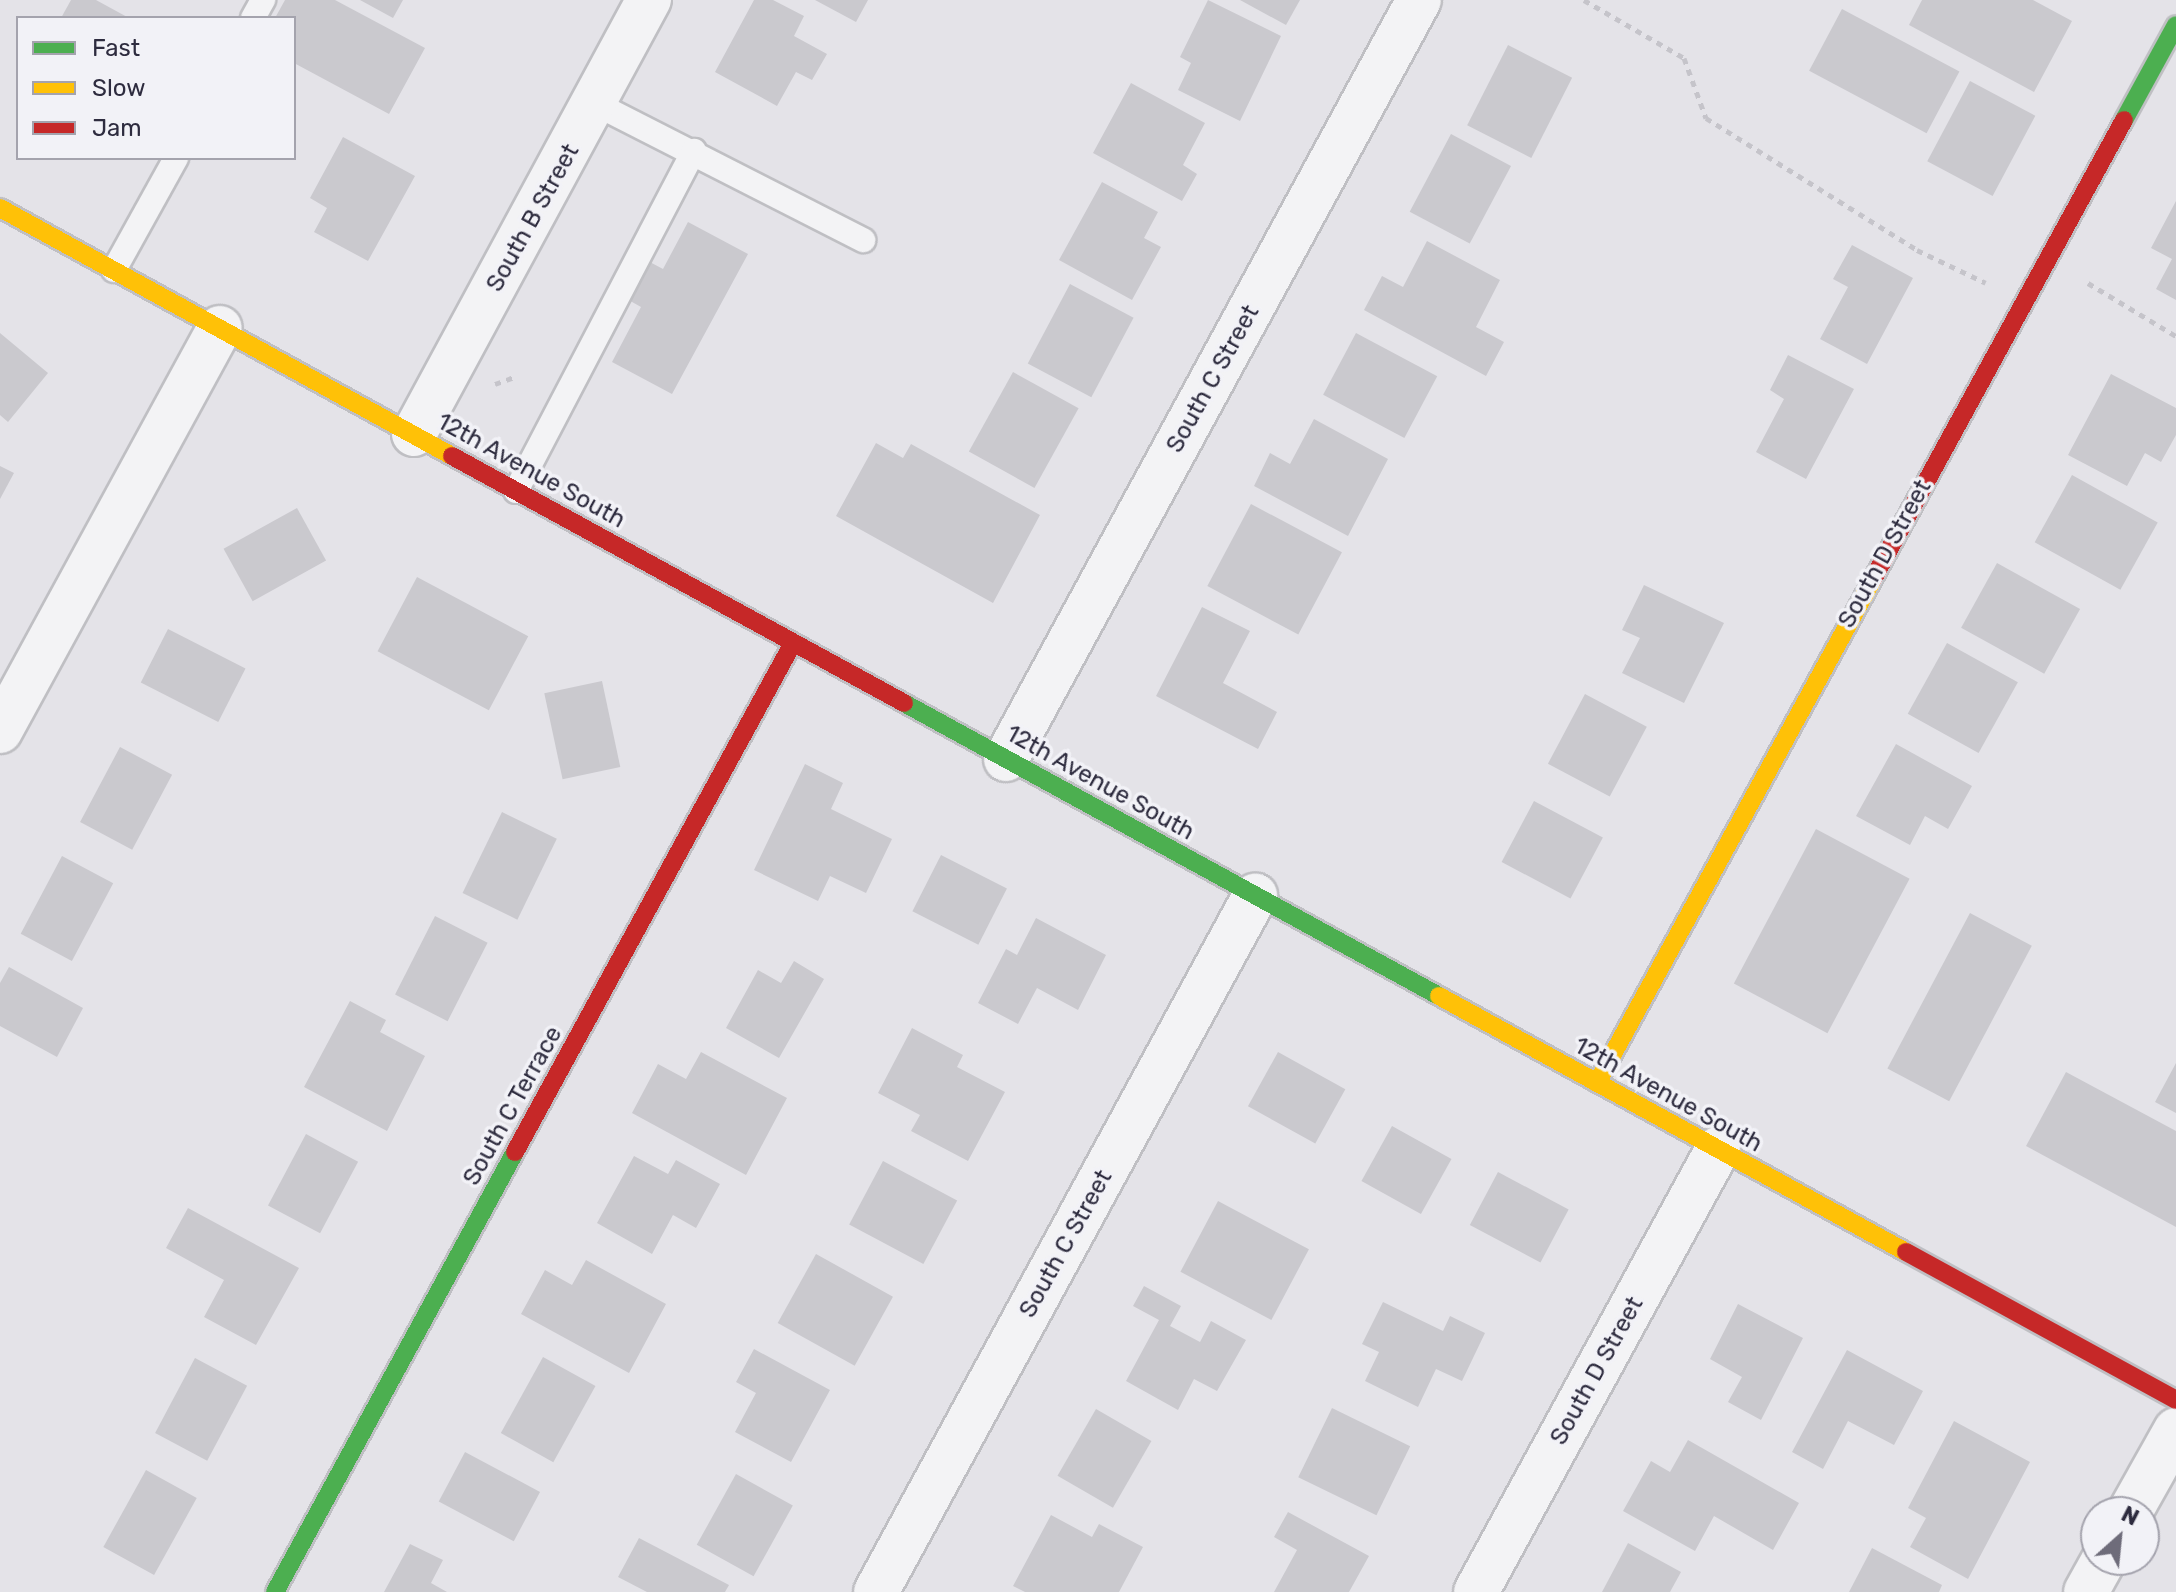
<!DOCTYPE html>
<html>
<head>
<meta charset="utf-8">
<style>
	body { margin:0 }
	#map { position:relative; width:2176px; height:1592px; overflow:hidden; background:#e4e3e8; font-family:Rubik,sans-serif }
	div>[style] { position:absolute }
	.building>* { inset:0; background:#cac9ce; transform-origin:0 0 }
	.path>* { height:5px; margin-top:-2.5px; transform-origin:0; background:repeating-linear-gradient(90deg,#c5c4ca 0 6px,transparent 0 12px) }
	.roads { filter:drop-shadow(2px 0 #bfbfc3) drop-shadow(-2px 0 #bfbfc3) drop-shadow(0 2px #bfbfc3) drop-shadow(0 -2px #bfbfc3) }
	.lane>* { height:24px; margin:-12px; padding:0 12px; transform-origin:12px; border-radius:12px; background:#f3f3f5 }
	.street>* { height:44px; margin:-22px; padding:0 22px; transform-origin:22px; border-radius:22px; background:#f3f3f5 }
	.fast>* { height:18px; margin:-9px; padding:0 9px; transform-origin:9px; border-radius:9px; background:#4caf50 }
	.slow>* { height:18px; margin:-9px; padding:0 9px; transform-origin:9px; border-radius:9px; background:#ffc107 }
	.jam>* { height:18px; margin:-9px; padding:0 9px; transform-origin:9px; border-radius:9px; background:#c62828 }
	span { translate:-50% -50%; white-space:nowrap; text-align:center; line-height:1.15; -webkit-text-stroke:7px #f2f2f7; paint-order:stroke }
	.street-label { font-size:24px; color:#2e2c3f }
	.legend { position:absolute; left:16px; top:16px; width:280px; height:144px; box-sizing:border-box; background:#f2f2f7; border:2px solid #a4a3ad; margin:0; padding:10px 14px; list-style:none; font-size:24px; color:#2e2c3f }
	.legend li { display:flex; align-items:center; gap:16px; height:40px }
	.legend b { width:40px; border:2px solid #a4a3ad }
	.north { position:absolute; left:2080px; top:1496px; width:80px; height:80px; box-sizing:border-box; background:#f2f2f7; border:2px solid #a4a3ad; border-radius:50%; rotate:27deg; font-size:22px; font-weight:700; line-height:32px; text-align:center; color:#2e2c3f }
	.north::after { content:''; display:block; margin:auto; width:28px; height:36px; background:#6e6c7a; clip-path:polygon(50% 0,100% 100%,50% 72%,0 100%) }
</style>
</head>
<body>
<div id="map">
	<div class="building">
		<i style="clip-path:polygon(71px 0,96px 0,129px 18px,61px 18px)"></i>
		<i style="clip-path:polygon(285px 0,335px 0,425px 48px,389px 114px,294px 63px,294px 18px,275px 18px)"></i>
		<i style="clip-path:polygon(360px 0,403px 0,393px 18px)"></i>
		<i style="clip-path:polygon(754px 0,773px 0,804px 16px,794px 36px,827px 54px,812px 80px,796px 72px,777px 106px,715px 72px)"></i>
		<i style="clip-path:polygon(815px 0,868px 0,856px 22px)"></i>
		<i style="clip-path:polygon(1208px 0,1281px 36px,1240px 121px,1178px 90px,1191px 63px,1180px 57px)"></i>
		<i style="clip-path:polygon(1240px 0,1300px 0,1286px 25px)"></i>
		<i style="clip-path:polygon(1922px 0,2033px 0,2072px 21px,2034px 92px,1909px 25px)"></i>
		<i style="left:1842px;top:9px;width:133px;height:70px;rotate:28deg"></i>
		<i style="left:1508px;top:45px;width:72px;height:90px;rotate:27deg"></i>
		<i style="left:1970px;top:81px;width:74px;height:91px;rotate:28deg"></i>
		<i style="clip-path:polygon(1131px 83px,1205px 123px,1183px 165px,1197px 174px,1182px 201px,1093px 153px)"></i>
		<i style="left:1451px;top:134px;width:68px;height:88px;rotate:28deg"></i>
		<i style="clip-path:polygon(343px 137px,415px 176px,368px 261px,314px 232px,327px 208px,310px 198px)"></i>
		<i style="clip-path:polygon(1102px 182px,1158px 212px,1144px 238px,1161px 247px,1132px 300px,1059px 260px)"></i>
		<i style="clip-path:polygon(2176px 201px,2176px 300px,2156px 289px,2172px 259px,2151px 248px)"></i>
		<i style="clip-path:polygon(688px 222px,748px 254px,672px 394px,612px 362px,641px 307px,625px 298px,646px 260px,663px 269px)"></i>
		<i style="clip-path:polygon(1427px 241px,1500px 280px,1476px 327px,1504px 342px,1486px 376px,1364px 310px,1382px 276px,1403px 287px)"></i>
		<i style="clip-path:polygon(1852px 245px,1913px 278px,1867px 364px,1820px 339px,1848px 287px,1833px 279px)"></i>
		<i style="left:1070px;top:284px;width:72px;height:90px;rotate:28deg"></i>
		<i style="clip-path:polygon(0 333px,48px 373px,8px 422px,0 415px)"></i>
		<i style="left:1356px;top:333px;width:92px;height:70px;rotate:28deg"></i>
		<i style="clip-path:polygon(1788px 355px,1854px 389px,1806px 479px,1756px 452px,1784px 399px,1770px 390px)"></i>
		<i style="left:1013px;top:372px;width:75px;height:91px;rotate:29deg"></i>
		<i style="clip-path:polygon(2111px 374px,2176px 408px,2176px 435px,2161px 462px,2145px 453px,2127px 486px,2068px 455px)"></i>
		<i style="clip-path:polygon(1314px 419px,1388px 459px,1348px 536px,1254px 486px,1270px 453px,1290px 464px)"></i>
		<i style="clip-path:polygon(876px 443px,903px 458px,911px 444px,1040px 515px,993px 603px,836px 516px)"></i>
		<i style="clip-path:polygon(0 466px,14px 473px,0 499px)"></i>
		<i style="left:2072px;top:475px;width:98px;height:77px;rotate:29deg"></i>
		<i style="left:1251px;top:504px;width:103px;height:93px;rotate:28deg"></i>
		<i style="left:297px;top:508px;width:60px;height:84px;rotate:61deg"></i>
		<i style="left:1997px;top:563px;width:95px;height:74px;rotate:29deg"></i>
		<i style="left:417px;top:577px;width:126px;height:84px;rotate:28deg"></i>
		<i style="clip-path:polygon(1644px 585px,1724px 623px,1684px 703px,1622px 673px,1640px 638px,1622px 630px)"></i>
		<i style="clip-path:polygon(1202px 607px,1250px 631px,1223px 683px,1277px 712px,1258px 749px,1156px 696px)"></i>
		<i style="left:168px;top:629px;width:87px;height:60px;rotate:27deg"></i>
		<i style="left:1947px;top:643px;width:81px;height:81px;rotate:29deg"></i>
		<i style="left:602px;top:681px;width:88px;height:59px;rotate:78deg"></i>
		<i style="left:1585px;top:694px;width:70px;height:79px;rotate:28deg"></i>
		<i style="clip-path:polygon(1896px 744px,1972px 786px,1948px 829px,1925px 816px,1910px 845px,1856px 816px)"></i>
		<i style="left:120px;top:747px;width:59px;height:85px;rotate:28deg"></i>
		<i style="clip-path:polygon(805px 764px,843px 783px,831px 809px,892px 839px,866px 893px,830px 876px,818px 901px,754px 870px)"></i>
		<i style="left:1534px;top:801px;width:78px;height:69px;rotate:28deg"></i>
		<i style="left:502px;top:812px;width:61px;height:90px;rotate:26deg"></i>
		<i style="left:1816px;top:829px;width:106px;height:175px;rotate:28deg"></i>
		<i style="left:941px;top:855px;width:74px;height:63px;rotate:27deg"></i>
		<i style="left:62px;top:856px;width:58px;height:88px;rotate:28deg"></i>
		<i style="left:1970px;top:913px;width:70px;height:176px;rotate:28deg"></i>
		<i style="left:435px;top:916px;width:59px;height:88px;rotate:27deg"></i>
		<i style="clip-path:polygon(1036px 918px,1106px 955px,1078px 1010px,1037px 988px,1018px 1024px,978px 1003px,1006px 949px,1017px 955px)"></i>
		<i style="clip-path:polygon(794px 961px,824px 979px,779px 1058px,726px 1028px,758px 970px,781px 983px)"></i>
		<i style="clip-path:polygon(9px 967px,83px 1008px,57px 1057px,0 1026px,0 983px)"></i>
		<i style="clip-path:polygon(350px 1001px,386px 1020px,380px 1032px,425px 1056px,387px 1131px,304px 1087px)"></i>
		<i style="clip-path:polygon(912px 1028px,963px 1055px,957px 1067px,1005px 1092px,968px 1161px,911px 1131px,920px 1115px,878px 1093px)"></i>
		<i style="clip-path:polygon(701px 1052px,787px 1098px,746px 1175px,632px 1113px,658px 1064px,686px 1079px)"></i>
		<i style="left:1278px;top:1052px;width:77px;height:62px;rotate:29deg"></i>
		<i style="clip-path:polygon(2176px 1063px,2176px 1113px,2155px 1102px)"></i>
		<i style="clip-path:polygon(2066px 1072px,2176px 1131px,2176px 1227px,2026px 1146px)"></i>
		<i style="left:1392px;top:1126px;width:68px;height:63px;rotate:29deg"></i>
		<i style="left:306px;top:1134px;width:59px;height:81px;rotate:28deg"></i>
		<i style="clip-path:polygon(634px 1156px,668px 1174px,676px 1160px,720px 1184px,696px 1228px,673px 1215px,652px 1254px,597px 1223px)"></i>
		<i style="left:883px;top:1161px;width:84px;height:72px;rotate:28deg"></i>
		<i style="left:1498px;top:1172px;width:80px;height:60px;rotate:28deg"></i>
		<i style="left:1218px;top:1201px;width:103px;height:80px;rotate:28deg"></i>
		<i style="clip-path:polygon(188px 1208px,299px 1268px,256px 1345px,204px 1317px,224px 1280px,166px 1248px)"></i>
		<i style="left:816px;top:1254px;width:88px;height:79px;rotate:29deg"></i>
		<i style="clip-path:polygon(586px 1260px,666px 1304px,629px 1373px,521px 1314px,545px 1270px,572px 1285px)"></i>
		<i style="clip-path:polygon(1144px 1286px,1181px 1306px,1170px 1326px,1200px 1342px,1211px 1321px,1246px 1340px,1217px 1391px,1194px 1379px,1178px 1410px,1126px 1381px,1159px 1320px,1133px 1306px)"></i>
		<i style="clip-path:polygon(1383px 1302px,1443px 1331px,1450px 1316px,1485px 1333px,1462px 1381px,1436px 1369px,1418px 1407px,1365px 1381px,1379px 1352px,1362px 1344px)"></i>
		<i style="clip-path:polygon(1738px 1304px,1803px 1338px,1761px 1420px,1728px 1402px,1742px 1377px,1710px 1359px)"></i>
		<i style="clip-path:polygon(754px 1349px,830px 1390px,791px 1462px,735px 1432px,756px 1393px,736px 1382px)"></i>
		<i style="clip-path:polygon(1847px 1350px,1923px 1391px,1894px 1445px,1848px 1421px,1823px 1469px,1792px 1452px)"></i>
		<i style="left:543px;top:1357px;width:60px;height:87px;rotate:29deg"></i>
		<i style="left:195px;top:1358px;width:59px;height:85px;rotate:28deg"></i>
		<i style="left:1332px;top:1408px;width:87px;height:77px;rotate:26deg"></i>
		<i style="left:1096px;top:1409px;width:64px;height:77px;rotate:30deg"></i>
		<i style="clip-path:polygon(1954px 1421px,2030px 1462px,1968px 1579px,1910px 1547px,1926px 1518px,1908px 1508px)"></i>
		<i style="clip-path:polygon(1688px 1440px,1799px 1503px,1773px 1550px,1714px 1516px,1695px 1551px,1623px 1511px,1651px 1461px,1670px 1472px)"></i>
		<i style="left:465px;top:1452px;width:85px;height:56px;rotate:28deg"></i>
		<i style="left:146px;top:1470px;width:58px;height:88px;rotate:29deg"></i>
		<i style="left:736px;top:1474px;width:65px;height:81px;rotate:29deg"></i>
		<i style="clip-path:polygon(1288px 1512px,1369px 1556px,1349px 1592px,1274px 1592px,1297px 1550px,1274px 1537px)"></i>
		<i style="clip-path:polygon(1051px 1515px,1092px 1537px,1099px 1524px,1143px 1547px,1119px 1592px,1025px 1592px,1013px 1586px)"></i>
		<i style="clip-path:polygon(639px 1538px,729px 1585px,725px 1592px,647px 1592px,618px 1577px)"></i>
		<i style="clip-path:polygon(1628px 1543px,1681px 1572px,1670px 1592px,1602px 1592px)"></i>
		<i style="clip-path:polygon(410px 1544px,443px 1560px,431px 1583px,447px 1592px,384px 1592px)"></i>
		<i style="clip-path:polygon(1872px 1548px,1942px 1585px,1939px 1592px,1849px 1592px)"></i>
	</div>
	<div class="path">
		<i style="left:1584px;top:0;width:116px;rotate:30.1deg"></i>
		<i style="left:1684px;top:58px;width:64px;rotate:69.9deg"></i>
		<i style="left:1706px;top:118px;width:249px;rotate:32deg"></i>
		<i style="left:1917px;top:250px;width:76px;rotate:25.6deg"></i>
		<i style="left:2088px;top:283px;width:103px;rotate:31.1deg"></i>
		<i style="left:495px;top:384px;width:23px;rotate:-20deg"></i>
	</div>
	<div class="roads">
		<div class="lane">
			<i style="left:253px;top:18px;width:21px;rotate:-61deg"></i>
			<i style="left:596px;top:104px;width:300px;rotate:27deg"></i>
			<i style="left:114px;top:270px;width:128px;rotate:-61deg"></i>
			<i style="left:516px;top:491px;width:384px;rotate:-62.4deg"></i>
		</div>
		<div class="street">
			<i style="left:414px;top:434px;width:494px;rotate:-61.6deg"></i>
			<i style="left:0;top:731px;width:459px;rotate:-61.4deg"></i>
			<i style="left:1006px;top:759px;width:864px;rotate:-61.45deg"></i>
			<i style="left:2130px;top:1512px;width:94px;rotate:-60.7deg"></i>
			<i style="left:876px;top:1592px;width:793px;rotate:-61.43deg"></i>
			<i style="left:1476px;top:1592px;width:505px;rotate:-61.35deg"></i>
			<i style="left:2086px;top:1592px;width:37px;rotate:-61deg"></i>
		</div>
		<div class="fast">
			<i style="left:2124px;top:120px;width:108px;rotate:-61.3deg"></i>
			<i style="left:904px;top:703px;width:610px;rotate:28.71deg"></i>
			<i style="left:275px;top:1592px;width:501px;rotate:-61.39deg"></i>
		</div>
		<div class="slow">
			<i style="left:0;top:208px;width:516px;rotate:28.75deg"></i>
			<i style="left:1439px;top:996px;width:533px;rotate:28.73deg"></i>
			<i style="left:1597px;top:1083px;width:575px;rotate:-61.29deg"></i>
		</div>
		<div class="jam">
			<i style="left:452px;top:456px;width:515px;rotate:28.65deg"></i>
			<i style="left:1873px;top:579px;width:523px;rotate:-61.33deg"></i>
			<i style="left:515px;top:1152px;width:580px;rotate:-61.36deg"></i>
			<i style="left:1906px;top:1252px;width:308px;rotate:28.7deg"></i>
		</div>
	</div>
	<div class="street-label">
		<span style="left:533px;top:218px;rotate:-61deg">South B Street</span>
		<span style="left:1213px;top:379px;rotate:-61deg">South C Street</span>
		<span style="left:531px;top:471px;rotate:29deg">12th Avenue South</span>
		<span style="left:1885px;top:554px;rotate:-61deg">South D Street</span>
		<span style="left:1100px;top:783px;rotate:29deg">12th Avenue South</span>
		<span style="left:1668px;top:1095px;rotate:29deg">12th Avenue South</span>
		<span style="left:513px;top:1106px;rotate:-61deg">South C Terrace</span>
		<span style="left:1066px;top:1244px;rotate:-61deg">South C Street</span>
		<span style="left:1597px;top:1371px;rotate:-61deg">South D Street</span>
	</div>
	<ul class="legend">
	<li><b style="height:10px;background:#4caf50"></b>Fast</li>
	<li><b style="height:10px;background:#ffc107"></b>Slow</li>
	<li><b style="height:10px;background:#c62828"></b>Jam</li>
	</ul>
	<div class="north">N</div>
</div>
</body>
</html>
